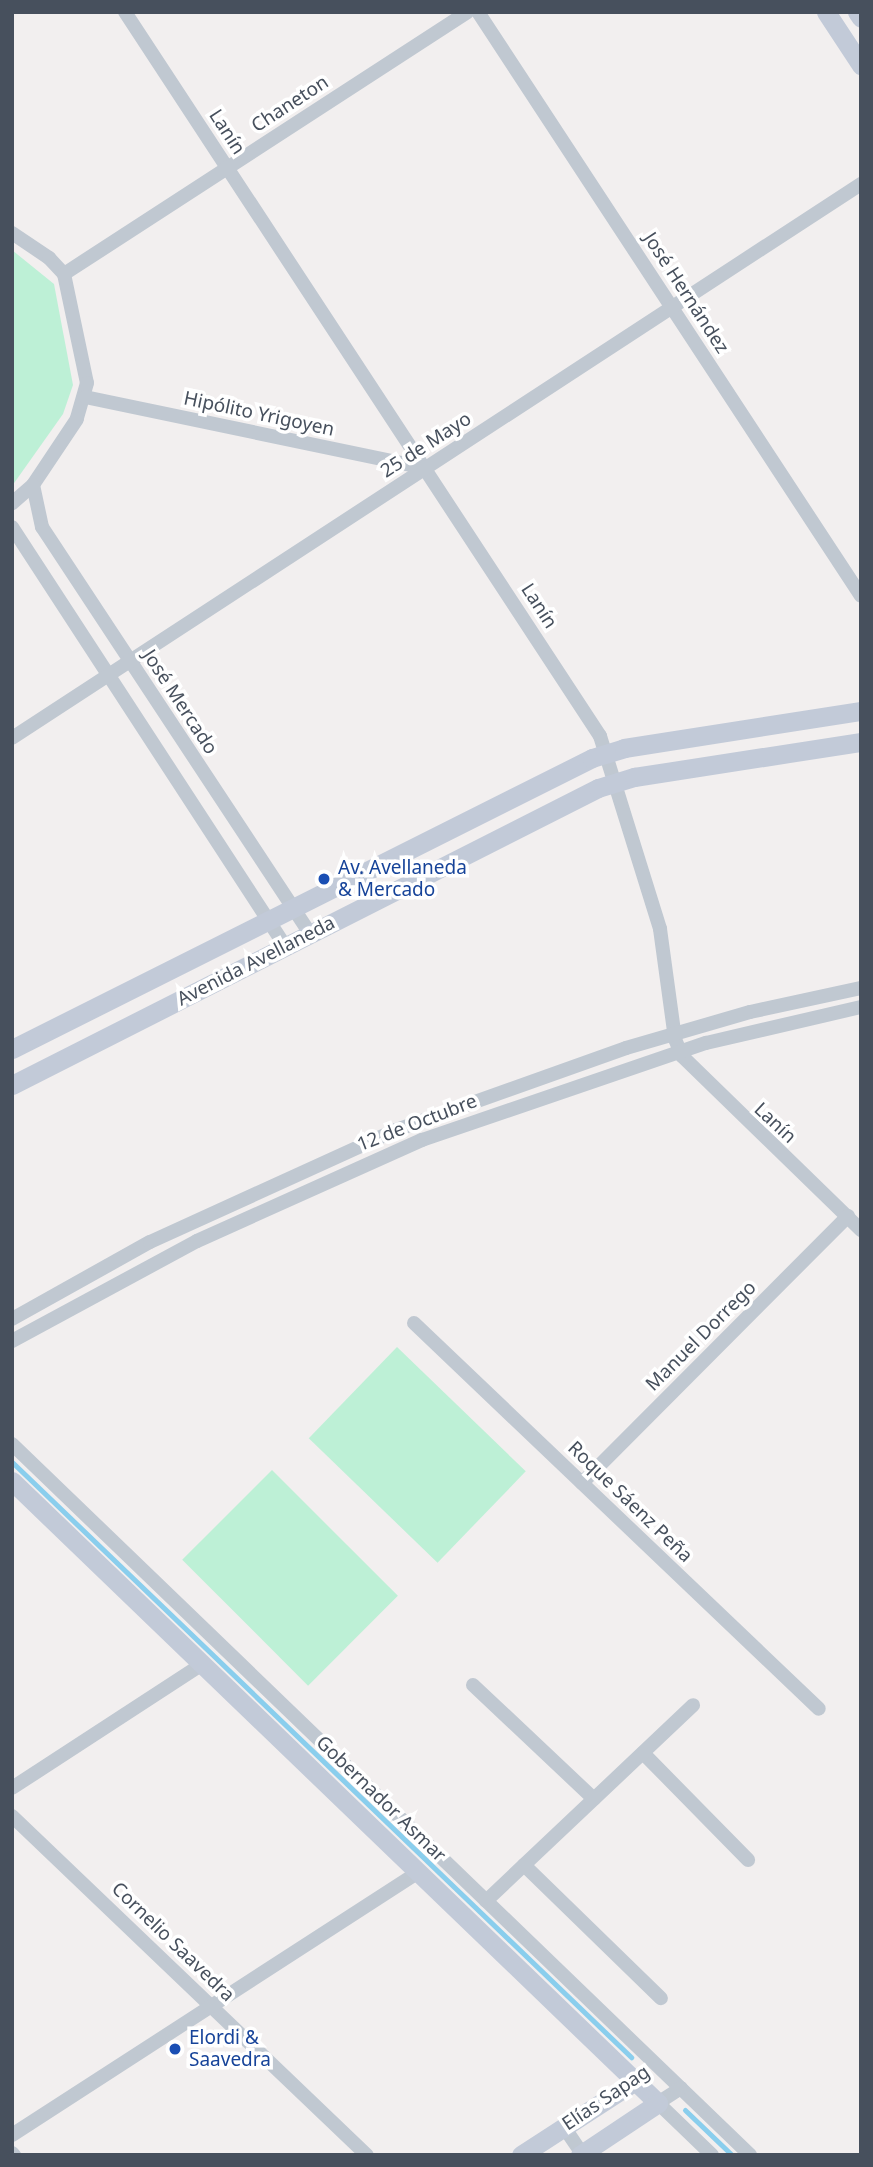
<!DOCTYPE html>
<html>
<head>
<meta charset="utf-8">
<style>
	body { margin:0 }
	#map { position:relative; width:873px; height:2167px; overflow:hidden; background:#f2efef; font-family:"Noto Sans",sans-serif }
	div>[style] { position:absolute }
	.green>* { inset:0; background:#bdf0d6; transform-origin:0 0 }
	.stream>* { height:5px; margin:-2.5px; padding:0 2.5px; transform-origin:2.5px; border-radius:2.5px; background:#8aceed }
	.street>* { height:14px; margin:-7px; padding:0 7px; transform-origin:7px; border-radius:7px; background:#c0c8d1 }
	.secondary>* { height:19px; margin:-9.5px; padding:0 9.5px; transform-origin:9.5px; border-radius:9.5px; background:#c2cad8 }
	.dots>* { width:19px; height:19px; translate:-50% -50%; box-sizing:border-box; border:4px solid #fff; border-radius:50% }
	span { translate:-50% -50%; white-space:nowrap; text-align:center; line-height:1.15; -webkit-text-stroke:7px #fff; paint-order:stroke }
	.street-label { font-size:19px; color:#47505d }
	.transit-label { font-size:19px; color:#164399 }
	.left { translate:0 -50%; text-align:left }
	.frame { position:absolute; inset:0; border:14px solid #47505d; pointer-events:none }
</style>
</head>
<body>
<div id="map">
	<div class="green">
		<i style="clip-path:polygon(12px 250px,54px 284px,73px 385px,63px 414px,12px 486px)"></i>
		<i style="left:397px;top:1347px;width:179px;height:127px;rotate:44deg"></i>
		<i style="left:272px;top:1470px;width:178px;height:127px;rotate:45deg"></i>
	</div>
	<div class="stream">
		<i style="left:12px;top:1462px;width:859px;rotate:43.87deg"></i>
		<i style="left:685px;top:2110px;width:65px;rotate:43.8deg"></i>
	</div>
	<div class="street">
		<i style="left:125px;top:12px;width:866px;rotate:56.73deg"></i>
		<i style="left:600px;top:736px;width:202px;rotate:72.7deg"></i>
		<i style="left:660px;top:929px;width:111px;rotate:82.2deg"></i>
		<i style="left:675px;top:1039px;width:18px;rotate:68deg"></i>
		<i style="left:682px;top:1056px;width:250px;rotate:44.2deg"></i>
		<i style="left:478px;top:12px;width:698px;rotate:56.74deg"></i>
		<i style="left:12px;top:233px;width:45px;rotate:34deg"></i>
		<i style="left:49px;top:258px;width:22px;rotate:47deg"></i>
		<i style="left:64px;top:274px;width:111px;rotate:78.1deg"></i>
		<i style="left:87px;top:383px;width:37px;rotate:106deg"></i>
		<i style="left:77px;top:419px;width:79px;rotate:123.7deg"></i>
		<i style="left:33px;top:485px;width:28px;rotate:139deg"></i>
		<i style="left:64px;top:274px;width:481px;rotate:-33deg"></i>
		<i style="left:85px;top:397px;width:347px;rotate:11.8deg"></i>
		<i style="left:33px;top:485px;width:43px;rotate:77.9deg"></i>
		<i style="left:42px;top:527px;width:487px;rotate:56.6deg"></i>
		<i style="left:12px;top:527px;width:500px;rotate:56.91deg"></i>
		<i style="left:12px;top:738px;width:1014px;rotate:-33.13deg"></i>
		<i style="left:12px;top:1319px;width:158px;rotate:-29.2deg"></i>
		<i style="left:150px;top:1242px;width:270px;rotate:-24.5deg"></i>
		<i style="left:396px;top:1130px;width:244px;rotate:-19.6deg"></i>
		<i style="left:626px;top:1048px;width:129px;rotate:-16.2deg"></i>
		<i style="left:750px;top:1012px;width:114px;rotate:-12.2deg"></i>
		<i style="left:414px;top:1323px;width:559px;rotate:43.62deg"></i>
		<i style="left:12px;top:1341px;width:210px;rotate:-28.4deg"></i>
		<i style="left:197px;top:1241px;width:247px;rotate:-24.2deg"></i>
		<i style="left:422px;top:1140px;width:300px;rotate:-18.9deg"></i>
		<i style="left:706px;top:1043px;width:159px;rotate:-13.1deg"></i>
		<i style="left:12px;top:1444px;width:1025px;rotate:43.93deg"></i>
		<i style="left:582px;top:1483px;width:377px;rotate:-45.1deg"></i>
		<i style="left:473px;top:1685px;width:166px;rotate:43.3deg"></i>
		<i style="left:643px;top:1753px;width:150px;rotate:45.5deg"></i>
		<i style="left:12px;top:1788px;width:227px;rotate:-33.1deg"></i>
		<i style="left:12px;top:1816px;width:491px;rotate:43.7deg"></i>
		<i style="left:524px;top:1865px;width:191px;rotate:44.2deg"></i>
		<i style="left:486px;top:1901px;width:285px;rotate:-43.4deg"></i>
		<i style="left:681px;top:2088px;width:27px;rotate:147deg"></i>
		<i style="left:658px;top:2103px;width:75px;rotate:43.9deg"></i>
		<i style="left:564px;top:2127px;width:34px;rotate:56deg"></i>
		<i style="left:12px;top:2135px;width:484px;rotate:-32.9deg"></i>
		<i style="left:12px;top:2153px;width:3px;rotate:45deg"></i>
	</div>
	<div class="secondary">
		<i style="left:826px;top:12px;width:64px;rotate:56.6deg"></i>
		<i style="left:857px;top:12px;width:7px;rotate:56deg"></i>
		<i style="left:12px;top:1049px;width:649px;rotate:-26.64deg"></i>
		<i style="left:592px;top:758px;width:34px;rotate:-17deg"></i>
		<i style="left:624px;top:748px;width:240px;rotate:-8.9deg"></i>
		<i style="left:12px;top:1085px;width:657px;rotate:-26.88deg"></i>
		<i style="left:598px;top:788px;width:38px;rotate:-17deg"></i>
		<i style="left:634px;top:777px;width:230px;rotate:-8.8deg"></i>
		<i style="left:12px;top:1481px;width:897px;rotate:43.92deg"></i>
		<i style="left:658px;top:2103px;width:94px;rotate:146.3deg"></i>
		<i style="left:521px;top:2155px;width:136px;rotate:-33deg"></i>
	</div>
	<div class="dots">
		<i style="left:324px;top:879px;background:#1a4fb4"></i>
		<i style="left:175px;top:2049px;background:#1a4fb4"></i>
	</div>
	<div class="street-label">
		<span style="left:290px;top:104px;rotate:-33deg">Chaneton</span>
		<span style="left:227px;top:132px;rotate:57deg">Lanín</span>
		<span style="left:686px;top:293px;rotate:57deg">José Hernández</span>
		<span style="left:259px;top:414px;rotate:12deg">Hipólito Yrigoyen</span>
		<span style="left:426px;top:445px;rotate:-33deg">25 de Mayo</span>
		<span style="left:539px;top:606px;rotate:57deg">Lanín</span>
		<span style="left:180px;top:702px;rotate:57deg">José Mercado</span>
		<span style="left:256px;top:961px;rotate:-27deg">Avenida Avellaneda</span>
		<span style="left:417px;top:1123px;rotate:-21deg">12 de Octubre</span>
		<span style="left:775px;top:1123px;rotate:43deg">Lanín</span>
		<span style="left:701px;top:1336px;rotate:-45deg">Manuel Dorrego</span>
		<span style="left:630px;top:1502px;rotate:44deg">Roque Sáenz Peña</span>
		<span style="left:381px;top:1799px;rotate:44deg">Gobernador Asmar</span>
		<span style="left:173px;top:1942px;rotate:44deg">Cornelio Saavedra</span>
		<span style="left:606px;top:2098px;rotate:-34deg">Elías Sapag</span>
	</div>
	<div class="transit-label">
		<span class="left" style="left:338px;top:879px">Av. Avellaneda<br>&amp; Mercado</span>
		<span class="left" style="left:189px;top:2049px">Elordi &amp;<br>Saavedra</span>
	</div>
	<div class="frame"></div>
</div>
</body>
</html>
